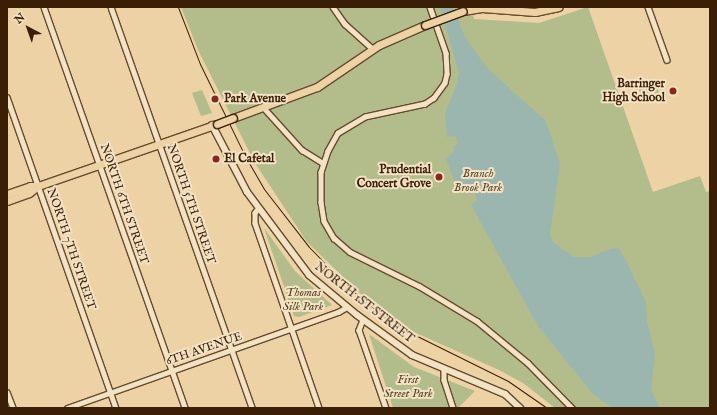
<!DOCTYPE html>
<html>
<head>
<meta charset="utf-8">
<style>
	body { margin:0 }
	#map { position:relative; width:717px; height:415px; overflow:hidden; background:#ecd2a4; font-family:"IM FELL English",serif }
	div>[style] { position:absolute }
	.green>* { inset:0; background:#b2bd8b; transform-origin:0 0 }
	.water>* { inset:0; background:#9bb6af }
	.roads { filter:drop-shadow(1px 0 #664b2d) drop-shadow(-1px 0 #664b2d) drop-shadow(0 1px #664b2d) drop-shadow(0 -1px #664b2d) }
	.street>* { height:4.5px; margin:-2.25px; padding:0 2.25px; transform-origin:2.25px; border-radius:2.25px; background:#f3e2c4 }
	.secondary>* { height:6px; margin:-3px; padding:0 3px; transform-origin:3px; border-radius:3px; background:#f3e2c4 }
	.primary>* { height:7px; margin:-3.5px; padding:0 3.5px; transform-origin:3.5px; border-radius:3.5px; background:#ecd2a4 }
	.tram>* { height:1px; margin:-0.5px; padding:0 0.5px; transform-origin:0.5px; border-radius:0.5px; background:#3a1e05 }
	.bridges { filter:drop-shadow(1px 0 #3a1e05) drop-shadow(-1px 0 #3a1e05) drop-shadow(0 1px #3a1e05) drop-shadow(0 -1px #3a1e05) }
	.primary-bridge>* { height:7px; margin:-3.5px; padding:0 3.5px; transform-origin:3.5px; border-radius:3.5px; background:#ecd2a4 }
	.dots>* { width:11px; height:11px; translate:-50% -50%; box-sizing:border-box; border:2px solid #f3e2c4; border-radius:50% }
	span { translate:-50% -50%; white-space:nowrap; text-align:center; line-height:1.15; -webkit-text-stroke:4px #f3e2c4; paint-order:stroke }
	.poi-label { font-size:12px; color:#3a1e05; font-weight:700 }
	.right { translate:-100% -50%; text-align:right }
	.left { translate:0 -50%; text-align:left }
	.park-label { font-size:12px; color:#584626; font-style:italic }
	.street-label { font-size:12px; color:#3a1e05 }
	.frame { position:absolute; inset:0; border:8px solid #3a1e05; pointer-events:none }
	.north { position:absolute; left:8px; top:8px; width:40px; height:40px; -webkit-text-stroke:3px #f3e2c4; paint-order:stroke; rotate:319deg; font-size:11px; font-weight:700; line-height:16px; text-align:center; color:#3a1e05 }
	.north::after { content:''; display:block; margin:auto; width:14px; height:18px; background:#3a1e05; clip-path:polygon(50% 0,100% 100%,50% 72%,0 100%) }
</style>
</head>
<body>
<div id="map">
	<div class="green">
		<i style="clip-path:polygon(181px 7px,471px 7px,474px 19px,539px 23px,588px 7px,653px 192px,700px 176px,706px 192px,710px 191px,710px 408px,555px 408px,523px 383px,499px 370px,414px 332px,369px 302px,307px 242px,255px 163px,198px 50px)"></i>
		<i style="left:655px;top:80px;width:14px;height:18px;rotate:73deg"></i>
		<i style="clip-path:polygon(202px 90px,212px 113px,201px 116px,192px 93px)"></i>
		<i style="clip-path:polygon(264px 228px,295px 271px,332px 305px,299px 317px,294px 316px)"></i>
		<i style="clip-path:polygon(369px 334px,414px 367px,475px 391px,458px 408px,393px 408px)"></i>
	</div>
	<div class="water">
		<i style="clip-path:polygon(440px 7px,453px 7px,465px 37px,488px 69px,546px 121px,560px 163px,550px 235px,554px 243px,574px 257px,590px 257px,613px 248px,619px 249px,624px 257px,646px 302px,647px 321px,655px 354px,651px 390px,660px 408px,612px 408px,592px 393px,538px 326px,471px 205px,477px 200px,475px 193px,469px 194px,463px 189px,457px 188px,446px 159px,454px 151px,453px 146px,458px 144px,455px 136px,447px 137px,445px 113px,456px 87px,459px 73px)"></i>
	</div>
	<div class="roads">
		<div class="street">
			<i style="left:44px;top:7px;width:425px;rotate:70.6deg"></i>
			<i style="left:111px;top:7px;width:425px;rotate:70.6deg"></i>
			<i style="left:333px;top:7px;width:21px;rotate:55deg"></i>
			<i style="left:345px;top:24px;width:38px;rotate:42deg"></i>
			<i style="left:430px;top:7px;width:49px;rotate:70.8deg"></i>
			<i style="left:446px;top:53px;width:21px;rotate:87deg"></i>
			<i style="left:447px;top:74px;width:9px;rotate:103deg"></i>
			<i style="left:445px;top:83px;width:19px;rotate:126deg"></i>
			<i style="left:434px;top:98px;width:11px;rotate:146deg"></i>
			<i style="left:425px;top:104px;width:61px;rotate:167.8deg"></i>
			<i style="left:365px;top:117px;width:31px;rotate:149deg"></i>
			<i style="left:338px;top:133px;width:21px;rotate:119deg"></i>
			<i style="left:328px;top:151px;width:22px;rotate:108deg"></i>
			<i style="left:321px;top:172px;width:30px;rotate:90deg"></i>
			<i style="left:321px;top:202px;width:19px;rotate:81deg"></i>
			<i style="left:324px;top:221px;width:20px;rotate:60deg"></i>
			<i style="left:334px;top:238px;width:21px;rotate:41deg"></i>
			<i style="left:350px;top:252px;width:77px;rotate:26.2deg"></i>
			<i style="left:419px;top:286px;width:68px;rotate:31.1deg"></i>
			<i style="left:477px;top:321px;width:66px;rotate:39.5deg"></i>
			<i style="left:528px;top:363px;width:63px;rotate:45.6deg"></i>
			<i style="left:648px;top:7px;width:56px;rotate:70.3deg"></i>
			<i style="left:7px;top:97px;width:330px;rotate:70.7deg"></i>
			<i style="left:264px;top:108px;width:57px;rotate:47.9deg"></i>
			<i style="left:302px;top:150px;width:25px;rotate:32deg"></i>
			<i style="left:259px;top:208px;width:6px;rotate:129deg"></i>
			<i style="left:255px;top:213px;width:10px;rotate:90deg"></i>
			<i style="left:255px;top:223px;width:196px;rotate:70.9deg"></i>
			<i style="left:363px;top:320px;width:11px;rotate:112deg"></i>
			<i style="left:359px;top:330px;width:83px;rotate:70.9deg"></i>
			<i style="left:444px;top:370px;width:10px;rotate:90deg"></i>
			<i style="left:444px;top:380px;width:29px;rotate:72deg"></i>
			<i style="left:7px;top:392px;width:17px;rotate:69deg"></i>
			<i style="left:67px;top:408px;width:288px;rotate:-19.5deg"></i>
			<i style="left:338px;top:312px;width:10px;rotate:-29deg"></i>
		</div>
		<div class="secondary">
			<i style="left:212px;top:125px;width:76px;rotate:62.4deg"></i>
			<i style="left:247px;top:192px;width:104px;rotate:53.2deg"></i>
			<i style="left:309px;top:275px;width:62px;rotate:39.8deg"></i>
			<i style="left:357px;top:315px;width:68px;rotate:36deg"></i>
			<i style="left:412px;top:355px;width:101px;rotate:22.8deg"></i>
			<i style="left:505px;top:394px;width:21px;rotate:43deg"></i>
		</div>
		<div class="primary">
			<i style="left:463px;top:11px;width:19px;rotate:-9deg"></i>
			<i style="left:482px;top:8px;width:53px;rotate:4.3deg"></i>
			<i style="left:535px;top:12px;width:24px;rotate:-12deg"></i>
			<i style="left:233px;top:118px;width:90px;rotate:-20.3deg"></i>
			<i style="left:317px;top:87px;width:75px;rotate:-34.1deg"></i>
			<i style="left:379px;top:45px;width:50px;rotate:-23.5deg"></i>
			<i style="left:7px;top:194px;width:24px;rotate:-19deg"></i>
			<i style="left:30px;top:186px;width:8px"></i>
			<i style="left:7px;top:201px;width:23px;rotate:-20deg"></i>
			<i style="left:29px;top:193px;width:11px;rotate:-38deg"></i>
			<i style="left:38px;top:186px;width:189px;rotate:-19.1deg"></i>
		</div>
	</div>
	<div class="tram">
		<i style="left:178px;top:7px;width:61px;rotate:68.9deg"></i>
		<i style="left:200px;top:64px;width:102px;rotate:63.9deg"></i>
		<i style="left:245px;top:156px;width:38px;rotate:60deg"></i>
		<i style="left:264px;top:189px;width:73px;rotate:52.2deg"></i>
		<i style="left:309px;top:247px;width:57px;rotate:45.7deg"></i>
		<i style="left:349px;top:288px;width:41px;rotate:39.1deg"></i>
		<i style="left:381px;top:314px;width:38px;rotate:32deg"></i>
		<i style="left:413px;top:334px;width:106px;rotate:26.3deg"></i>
		<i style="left:508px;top:381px;width:47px;rotate:34.7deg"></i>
	</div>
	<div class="bridges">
		<div class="primary-bridge">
			<i style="left:425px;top:25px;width:40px;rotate:-20.2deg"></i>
			<i style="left:217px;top:124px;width:17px;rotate:-21deg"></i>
		</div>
	</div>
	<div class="dots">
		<i style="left:673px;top:91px;background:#8f2418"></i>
		<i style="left:215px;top:99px;background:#8f2418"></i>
		<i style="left:216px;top:159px;background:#8f2418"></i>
		<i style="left:439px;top:177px;background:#8f2418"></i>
	</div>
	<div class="poi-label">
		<span class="right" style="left:665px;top:91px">Barringer<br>High School</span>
		<span class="left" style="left:224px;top:99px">Park Avenue</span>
		<span class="left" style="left:224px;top:159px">El Cafetal</span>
		<span class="right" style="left:431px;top:177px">Prudential<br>Concert Grove</span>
	</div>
	<div class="park-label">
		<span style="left:478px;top:181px">Branch<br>Brook Park</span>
		<span style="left:303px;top:300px">Thomas<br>Silk Park</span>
		<span style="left:408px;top:387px">First<br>Street Park</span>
	</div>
	<div class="street-label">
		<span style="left:124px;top:204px;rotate:71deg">NORTH 6TH STREET</span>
		<span style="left:191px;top:204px;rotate:71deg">NORTH 5TH STREET</span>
		<span style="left:71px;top:249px;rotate:71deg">NORTH 7TH STREET</span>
		<span style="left:364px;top:303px;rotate:38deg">NORTH 1ST STREET</span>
		<span style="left:204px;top:349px;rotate:-19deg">6TH AVENUE</span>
	</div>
	<div class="frame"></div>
	<div class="north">N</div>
</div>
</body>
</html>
